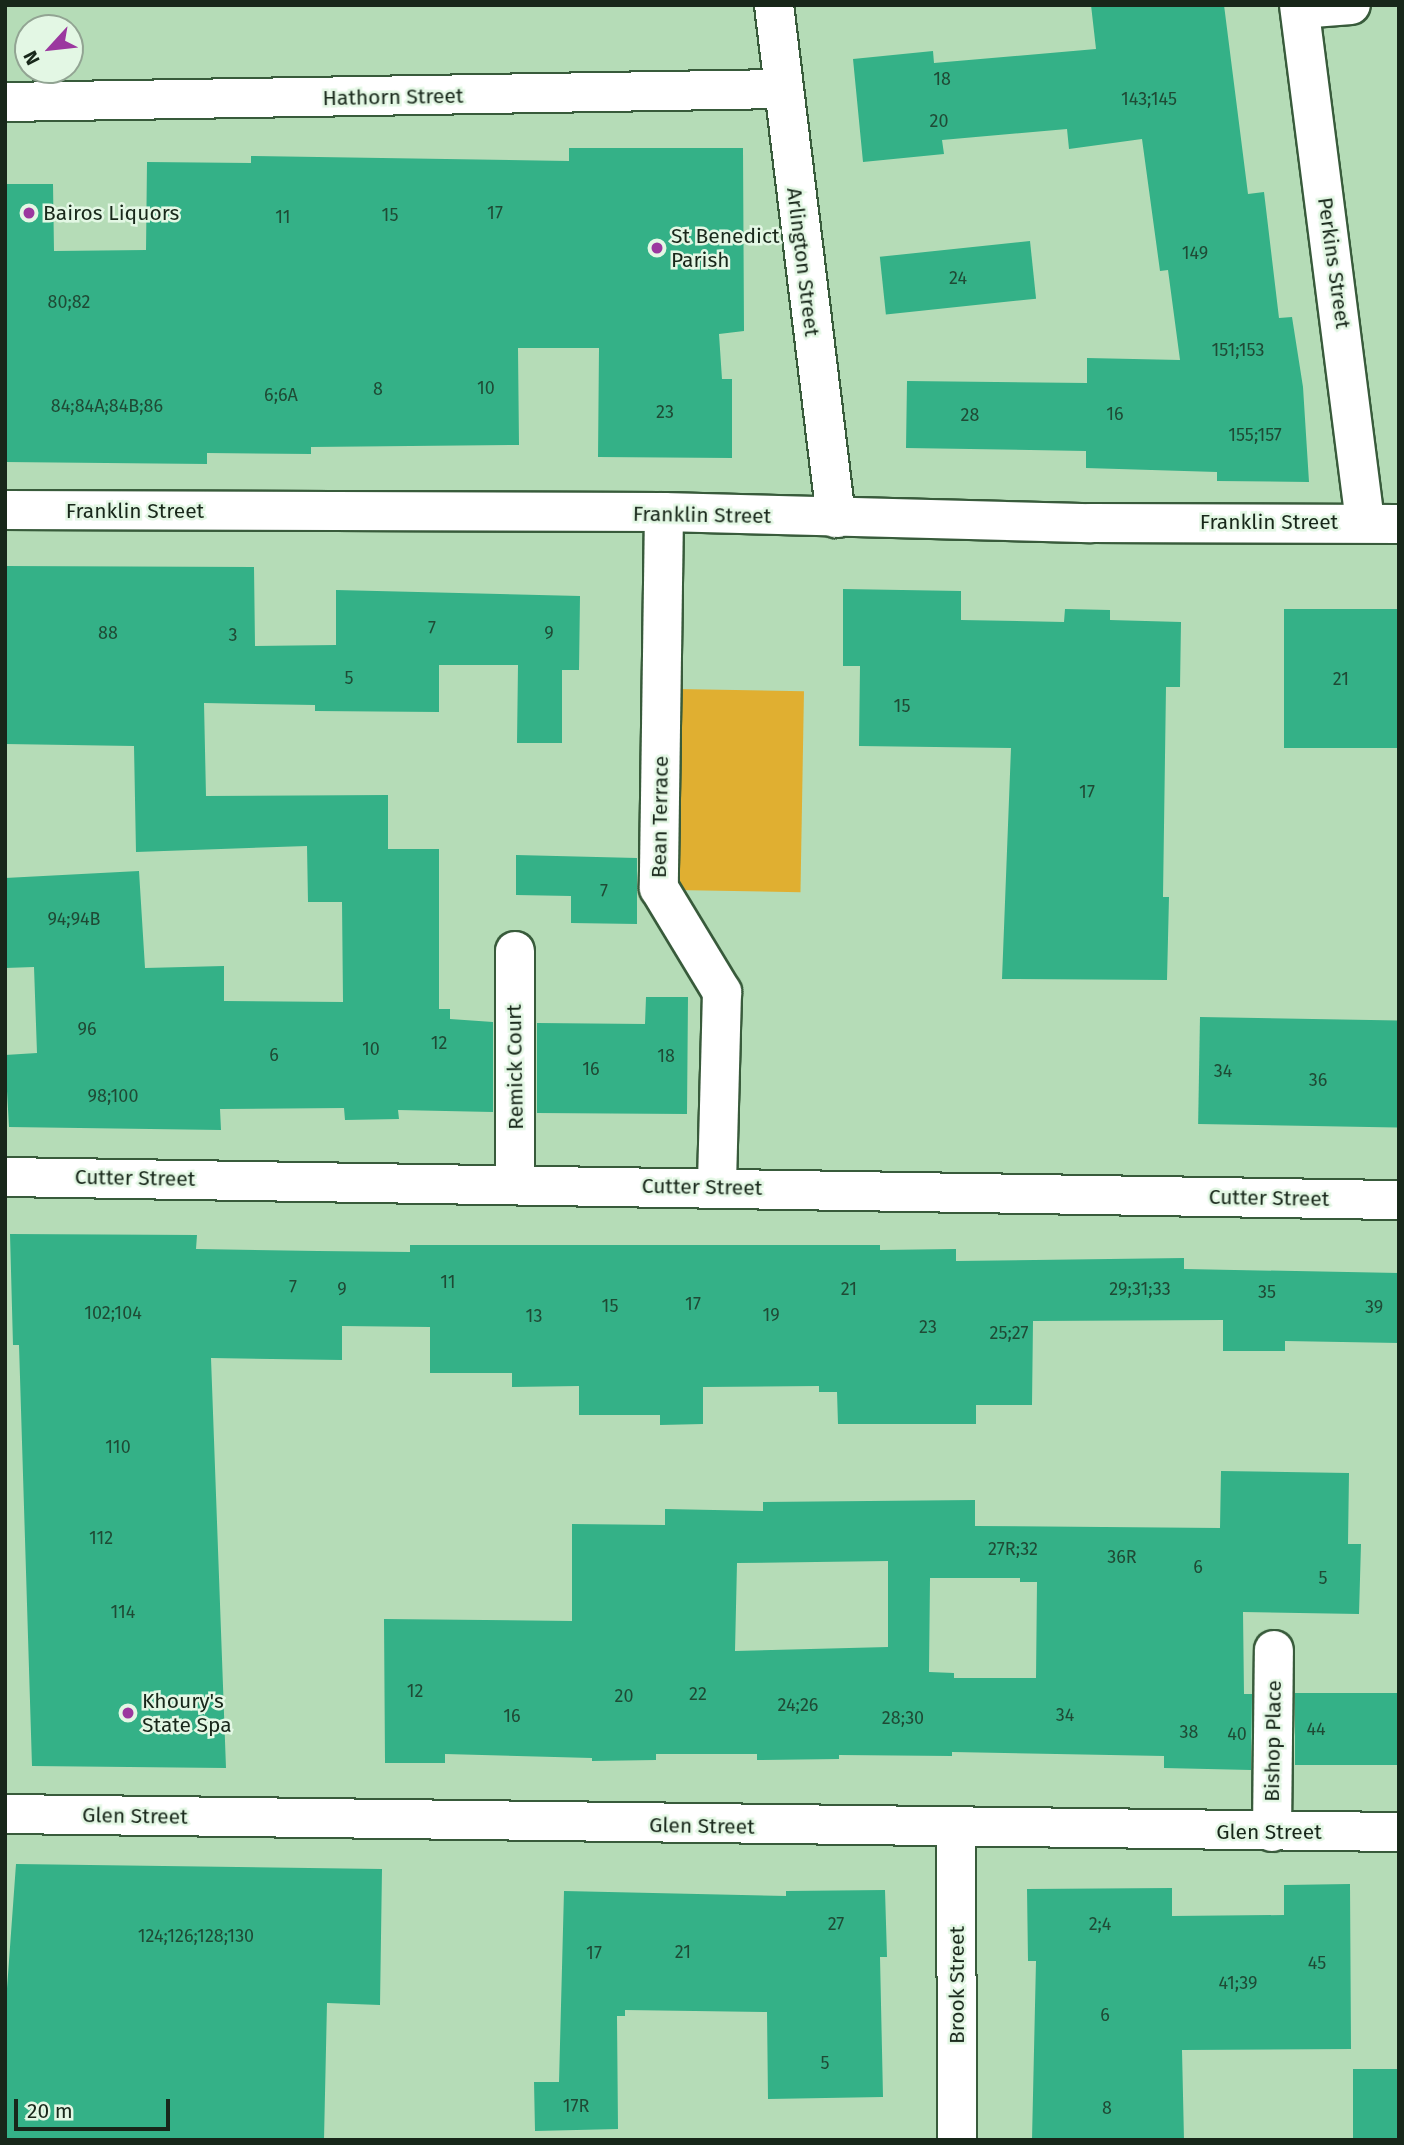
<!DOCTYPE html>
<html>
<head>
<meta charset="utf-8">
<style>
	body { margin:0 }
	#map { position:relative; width:1404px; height:2145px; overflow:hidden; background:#b5dcb7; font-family:"Fira Sans",sans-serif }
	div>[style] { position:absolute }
	.green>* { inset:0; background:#e0af31; transform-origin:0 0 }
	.building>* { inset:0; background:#34b187; transform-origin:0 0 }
	.roads { filter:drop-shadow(2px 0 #385b3b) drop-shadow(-2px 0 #385b3b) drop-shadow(0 2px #385b3b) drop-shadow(0 -2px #385b3b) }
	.minor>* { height:38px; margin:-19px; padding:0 19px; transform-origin:19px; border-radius:19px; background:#fff }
	.dots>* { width:19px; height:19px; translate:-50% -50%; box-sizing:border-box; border:4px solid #e3f7e4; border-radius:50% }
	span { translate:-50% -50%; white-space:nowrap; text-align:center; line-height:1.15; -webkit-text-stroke:5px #e3f7e4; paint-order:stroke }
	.number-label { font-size:18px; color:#1f4a35 }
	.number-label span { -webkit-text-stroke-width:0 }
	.street-label { font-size:21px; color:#18271a }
	.poi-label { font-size:21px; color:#18271a }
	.left { translate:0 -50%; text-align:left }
	.frame { position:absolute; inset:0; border:7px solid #18271a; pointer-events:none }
	.north { position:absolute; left:14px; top:14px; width:70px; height:70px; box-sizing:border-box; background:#e3f7e4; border:2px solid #92a493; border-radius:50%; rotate:243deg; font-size:19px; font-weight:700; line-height:28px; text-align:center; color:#18271a }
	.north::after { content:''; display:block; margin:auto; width:24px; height:32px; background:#9b389f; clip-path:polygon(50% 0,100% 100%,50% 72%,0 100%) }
	.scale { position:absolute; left:14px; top:2099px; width:156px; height:32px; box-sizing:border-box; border:4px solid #18271a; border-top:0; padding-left:9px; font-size:21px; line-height:24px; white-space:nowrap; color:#18271a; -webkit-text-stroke:5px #e3f7e4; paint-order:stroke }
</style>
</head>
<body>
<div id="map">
	<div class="green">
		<i style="left:677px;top:689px;width:127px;height:201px;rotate:1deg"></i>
	</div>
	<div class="building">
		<i style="clip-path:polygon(1091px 5px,1224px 5px,1248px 194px,1264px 192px,1279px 318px,1292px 317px,1303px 387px,1309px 482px,1217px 481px,1217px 472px,1086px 468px,1086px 451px,906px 448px,907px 381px,1087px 383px,1087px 358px,1180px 360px,1168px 270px,1160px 271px,1142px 139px,1069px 149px,1067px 129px,942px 140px,944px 154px,863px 162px,853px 59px,933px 51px,934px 63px,1096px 49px)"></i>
		<i style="clip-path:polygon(569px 148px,743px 148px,744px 331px,719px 334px,722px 379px,732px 379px,732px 458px,598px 457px,599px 348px,518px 348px,519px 445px,311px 447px,311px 454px,207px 453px,207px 464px,5px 462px,5px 184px,53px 184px,54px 251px,146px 250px,147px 162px,251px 163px,251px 156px,569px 161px)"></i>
		<i style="left:1030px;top:241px;width:58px;height:151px;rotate:84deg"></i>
		<i style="clip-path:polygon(5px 566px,254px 567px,255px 646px,336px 645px,336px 590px,580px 596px,579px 670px,562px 670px,562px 743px,517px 743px,518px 665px,439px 665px,439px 712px,315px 711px,315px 705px,204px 703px,206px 796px,388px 795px,388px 849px,439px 849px,439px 1009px,450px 1009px,450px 1019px,493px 1022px,493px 1112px,398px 1110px,399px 1119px,345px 1120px,344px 1108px,220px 1109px,221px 1130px,9px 1127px,5px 1055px,37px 1053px,34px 967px,5px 968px,5px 878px,139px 871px,145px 968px,224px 966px,224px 1001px,343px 1002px,342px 902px,308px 902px,307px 846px,136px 852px,134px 746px,5px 744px)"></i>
		<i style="clip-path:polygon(843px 589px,961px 591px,961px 620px,1064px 622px,1065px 609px,1110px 610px,1110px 620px,1181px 622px,1180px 687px,1166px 687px,1163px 897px,1169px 897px,1167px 980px,1002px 979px,1011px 748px,859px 746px,860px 666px,843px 666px)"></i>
		<i style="left:1284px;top:609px;width:115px;height:139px"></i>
		<i style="clip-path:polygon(516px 855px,637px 858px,637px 924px,571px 923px,571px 896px,516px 895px)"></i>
		<i style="clip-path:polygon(646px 997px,688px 997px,687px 1114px,537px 1113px,537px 1023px,645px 1024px)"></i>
		<i style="left:1200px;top:1017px;width:199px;height:107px;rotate:1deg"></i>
		<i style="clip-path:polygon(10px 1234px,197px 1235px,196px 1249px,318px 1251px,410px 1252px,410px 1245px,880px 1245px,880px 1250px,956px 1249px,956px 1261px,1184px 1258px,1184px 1269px,1399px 1273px,1399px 1343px,1285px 1341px,1285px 1351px,1223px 1351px,1223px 1320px,1033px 1321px,1032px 1405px,976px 1405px,976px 1424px,838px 1424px,837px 1392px,819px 1392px,819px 1386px,703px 1387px,703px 1424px,660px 1425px,660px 1415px,579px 1415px,579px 1386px,512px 1387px,512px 1373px,430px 1373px,430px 1327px,342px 1326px,342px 1360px,211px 1358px,226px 1768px,32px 1766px,19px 1345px,13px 1345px)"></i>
		<i style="clip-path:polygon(evenodd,1221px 1471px,1349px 1473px,1348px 1544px,1361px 1544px,1359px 1614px,1243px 1612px,1244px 1694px,1252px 1694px,1251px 1770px,1164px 1768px,1164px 1756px,952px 1752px,952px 1756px,839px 1755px,839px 1759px,757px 1760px,757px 1754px,656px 1754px,656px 1760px,592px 1761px,592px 1758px,445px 1754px,445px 1763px,385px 1763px,384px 1619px,572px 1621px,572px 1524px,665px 1525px,665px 1509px,763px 1511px,763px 1502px,975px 1500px,975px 1526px,1220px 1528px,1221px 1471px,888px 1561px,888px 1647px,735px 1651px,737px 1563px,888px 1561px,1221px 1471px,930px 1578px,1020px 1578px,1020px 1582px,1037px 1582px,1036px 1678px,954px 1678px,954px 1673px,929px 1672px,930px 1578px)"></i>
		<i style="left:1399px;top:1693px;width:72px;height:104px;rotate:90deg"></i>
		<i style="clip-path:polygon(16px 1864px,382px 1869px,380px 2005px,327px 2003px,324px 2140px,5px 2140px,5px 2016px)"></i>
		<i style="clip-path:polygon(1350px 1884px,1351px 2049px,1182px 2050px,1184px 2140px,1032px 2140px,1036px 1961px,1028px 1961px,1027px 1889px,1172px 1888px,1172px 1916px,1284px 1915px,1284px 1885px)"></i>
		<i style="clip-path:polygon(885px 1890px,887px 1957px,880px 1957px,883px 2097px,768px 2099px,767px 2012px,625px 2010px,625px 2016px,617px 2016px,618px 2129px,535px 2131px,534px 2082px,559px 2082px,564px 1891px,786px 1896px,786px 1891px)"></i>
		<i style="left:1353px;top:2069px;width:46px;height:71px"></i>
	</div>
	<div class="roads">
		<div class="minor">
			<i style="left:774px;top:5px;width:517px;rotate:83.11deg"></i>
			<i style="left:1299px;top:5px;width:521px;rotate:82.72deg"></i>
			<i style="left:1300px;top:9px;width:51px;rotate:-4.5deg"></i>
			<i style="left:5px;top:102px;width:776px;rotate:-0.96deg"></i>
			<i style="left:5px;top:510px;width:659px;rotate:0.17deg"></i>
			<i style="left:664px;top:512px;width:427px;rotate:1.5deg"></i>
			<i style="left:1091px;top:523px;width:308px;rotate:0.2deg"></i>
			<i style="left:664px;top:512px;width:376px;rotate:90.8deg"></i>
			<i style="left:659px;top:888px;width:122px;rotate:58.8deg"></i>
			<i style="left:722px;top:992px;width:195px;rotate:91.5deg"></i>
			<i style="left:5px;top:1177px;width:1394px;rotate:0.95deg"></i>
			<i style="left:515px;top:1183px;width:232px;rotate:-90deg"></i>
			<i style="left:5px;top:1814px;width:1394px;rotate:0.74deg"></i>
			<i style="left:956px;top:1830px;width:310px;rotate:89.8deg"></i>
			<i style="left:1272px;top:1832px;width:182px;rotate:-89.4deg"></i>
		</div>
	</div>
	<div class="dots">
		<i style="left:29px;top:213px;background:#9b389f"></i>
		<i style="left:657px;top:248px;background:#9b389f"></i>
		<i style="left:128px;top:1713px;background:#9b389f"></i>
	</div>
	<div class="number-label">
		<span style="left:942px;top:79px">18</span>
		<span style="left:1149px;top:99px">143;145</span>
		<span style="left:939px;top:121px">20</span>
		<span style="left:495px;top:213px">17</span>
		<span style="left:390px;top:215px">15</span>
		<span style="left:283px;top:217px">11</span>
		<span style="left:1195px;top:253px">149</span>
		<span style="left:958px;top:278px">24</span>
		<span style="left:69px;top:302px">80;82</span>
		<span style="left:1238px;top:350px">151;153</span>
		<span style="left:486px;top:388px">10</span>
		<span style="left:378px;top:389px">8</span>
		<span style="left:281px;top:395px">6;6A</span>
		<span style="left:107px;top:406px">84;84A;84B;86</span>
		<span style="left:665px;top:412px">23</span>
		<span style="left:1115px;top:414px">16</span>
		<span style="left:970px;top:415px">28</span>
		<span style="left:1255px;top:435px">155;157</span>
		<span style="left:432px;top:628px">7</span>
		<span style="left:108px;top:633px">88</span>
		<span style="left:549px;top:633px">9</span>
		<span style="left:233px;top:635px">3</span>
		<span style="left:349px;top:678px">5</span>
		<span style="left:1341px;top:679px">21</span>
		<span style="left:902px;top:706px">15</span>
		<span style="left:1087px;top:792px">17</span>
		<span style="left:604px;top:891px">7</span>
		<span style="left:74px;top:919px">94;94B</span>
		<span style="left:87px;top:1029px">96</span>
		<span style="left:439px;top:1043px">12</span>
		<span style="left:371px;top:1049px">10</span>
		<span style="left:274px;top:1055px">6</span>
		<span style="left:666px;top:1056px">18</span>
		<span style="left:591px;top:1069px">16</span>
		<span style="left:1223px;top:1071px">34</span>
		<span style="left:1318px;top:1080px">36</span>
		<span style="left:113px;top:1096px">98;100</span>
		<span style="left:448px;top:1282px">11</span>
		<span style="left:293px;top:1287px">7</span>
		<span style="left:342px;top:1289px">9</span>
		<span style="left:849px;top:1289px">21</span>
		<span style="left:1140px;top:1289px">29;31;33</span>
		<span style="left:1267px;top:1292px">35</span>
		<span style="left:693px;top:1304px">17</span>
		<span style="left:610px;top:1306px">15</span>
		<span style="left:1374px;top:1307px">39</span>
		<span style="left:113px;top:1313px">102;104</span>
		<span style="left:771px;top:1315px">19</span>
		<span style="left:534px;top:1316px">13</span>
		<span style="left:928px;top:1327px">23</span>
		<span style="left:1009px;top:1333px">25;27</span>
		<span style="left:118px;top:1447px">110</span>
		<span style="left:101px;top:1538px">112</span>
		<span style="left:1013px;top:1549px">27R;32</span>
		<span style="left:1122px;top:1557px">36R</span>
		<span style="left:1198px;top:1567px">6</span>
		<span style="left:1323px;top:1578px">5</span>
		<span style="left:123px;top:1612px">114</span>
		<span style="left:415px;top:1691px">12</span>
		<span style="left:698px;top:1694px">22</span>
		<span style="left:624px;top:1696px">20</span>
		<span style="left:798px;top:1705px">24;26</span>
		<span style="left:1065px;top:1715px">34</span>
		<span style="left:512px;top:1716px">16</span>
		<span style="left:903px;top:1718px">28;30</span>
		<span style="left:1316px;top:1729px">44</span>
		<span style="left:1189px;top:1732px">38</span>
		<span style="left:1237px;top:1734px">40</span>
		<span style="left:836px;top:1924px">27</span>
		<span style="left:1100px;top:1924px">2;4</span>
		<span style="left:196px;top:1936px">124;126;128;130</span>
		<span style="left:683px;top:1952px">21</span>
		<span style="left:594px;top:1953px">17</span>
		<span style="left:1317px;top:1963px">45</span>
		<span style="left:1238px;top:1983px">41;39</span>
		<span style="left:1105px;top:2015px">6</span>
		<span style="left:825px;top:2063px">5</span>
		<span style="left:576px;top:2106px">17R</span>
		<span style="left:1107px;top:2108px">8</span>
	</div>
	<div class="street-label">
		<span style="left:393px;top:97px;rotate:-1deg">Hathorn Street</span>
		<span style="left:803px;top:262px;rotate:83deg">Arlington Street</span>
		<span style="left:1334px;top:263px;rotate:82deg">Perkins Street</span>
		<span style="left:135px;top:511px">Franklin Street</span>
		<span style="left:702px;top:515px;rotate:1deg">Franklin Street</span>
		<span style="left:1269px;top:522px">Franklin Street</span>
		<span style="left:660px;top:817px;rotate:-89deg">Bean Terrace</span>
		<span style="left:515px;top:1067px;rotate:-91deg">Remick Court</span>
		<span style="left:135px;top:1178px;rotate:1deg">Cutter Street</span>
		<span style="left:702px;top:1187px;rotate:1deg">Cutter Street</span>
		<span style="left:1269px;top:1198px;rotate:1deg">Cutter Street</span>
		<span style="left:1273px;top:1741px;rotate:-89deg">Bishop Place</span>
		<span style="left:135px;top:1816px;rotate:1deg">Glen Street</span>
		<span style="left:702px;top:1826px;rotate:1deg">Glen Street</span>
		<span style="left:1269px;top:1832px">Glen Street</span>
		<span style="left:957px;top:1985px;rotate:-90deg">Brook Street</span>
	</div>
	<div class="poi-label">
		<span class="left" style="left:43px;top:213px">Bairos Liquors</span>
		<span class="left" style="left:671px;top:248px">St Benedict<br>Parish</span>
		<span class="left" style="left:142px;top:1713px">Khoury's<br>State Spa</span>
	</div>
	<div class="frame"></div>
	<div class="north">N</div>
	<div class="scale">20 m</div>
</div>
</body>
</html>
